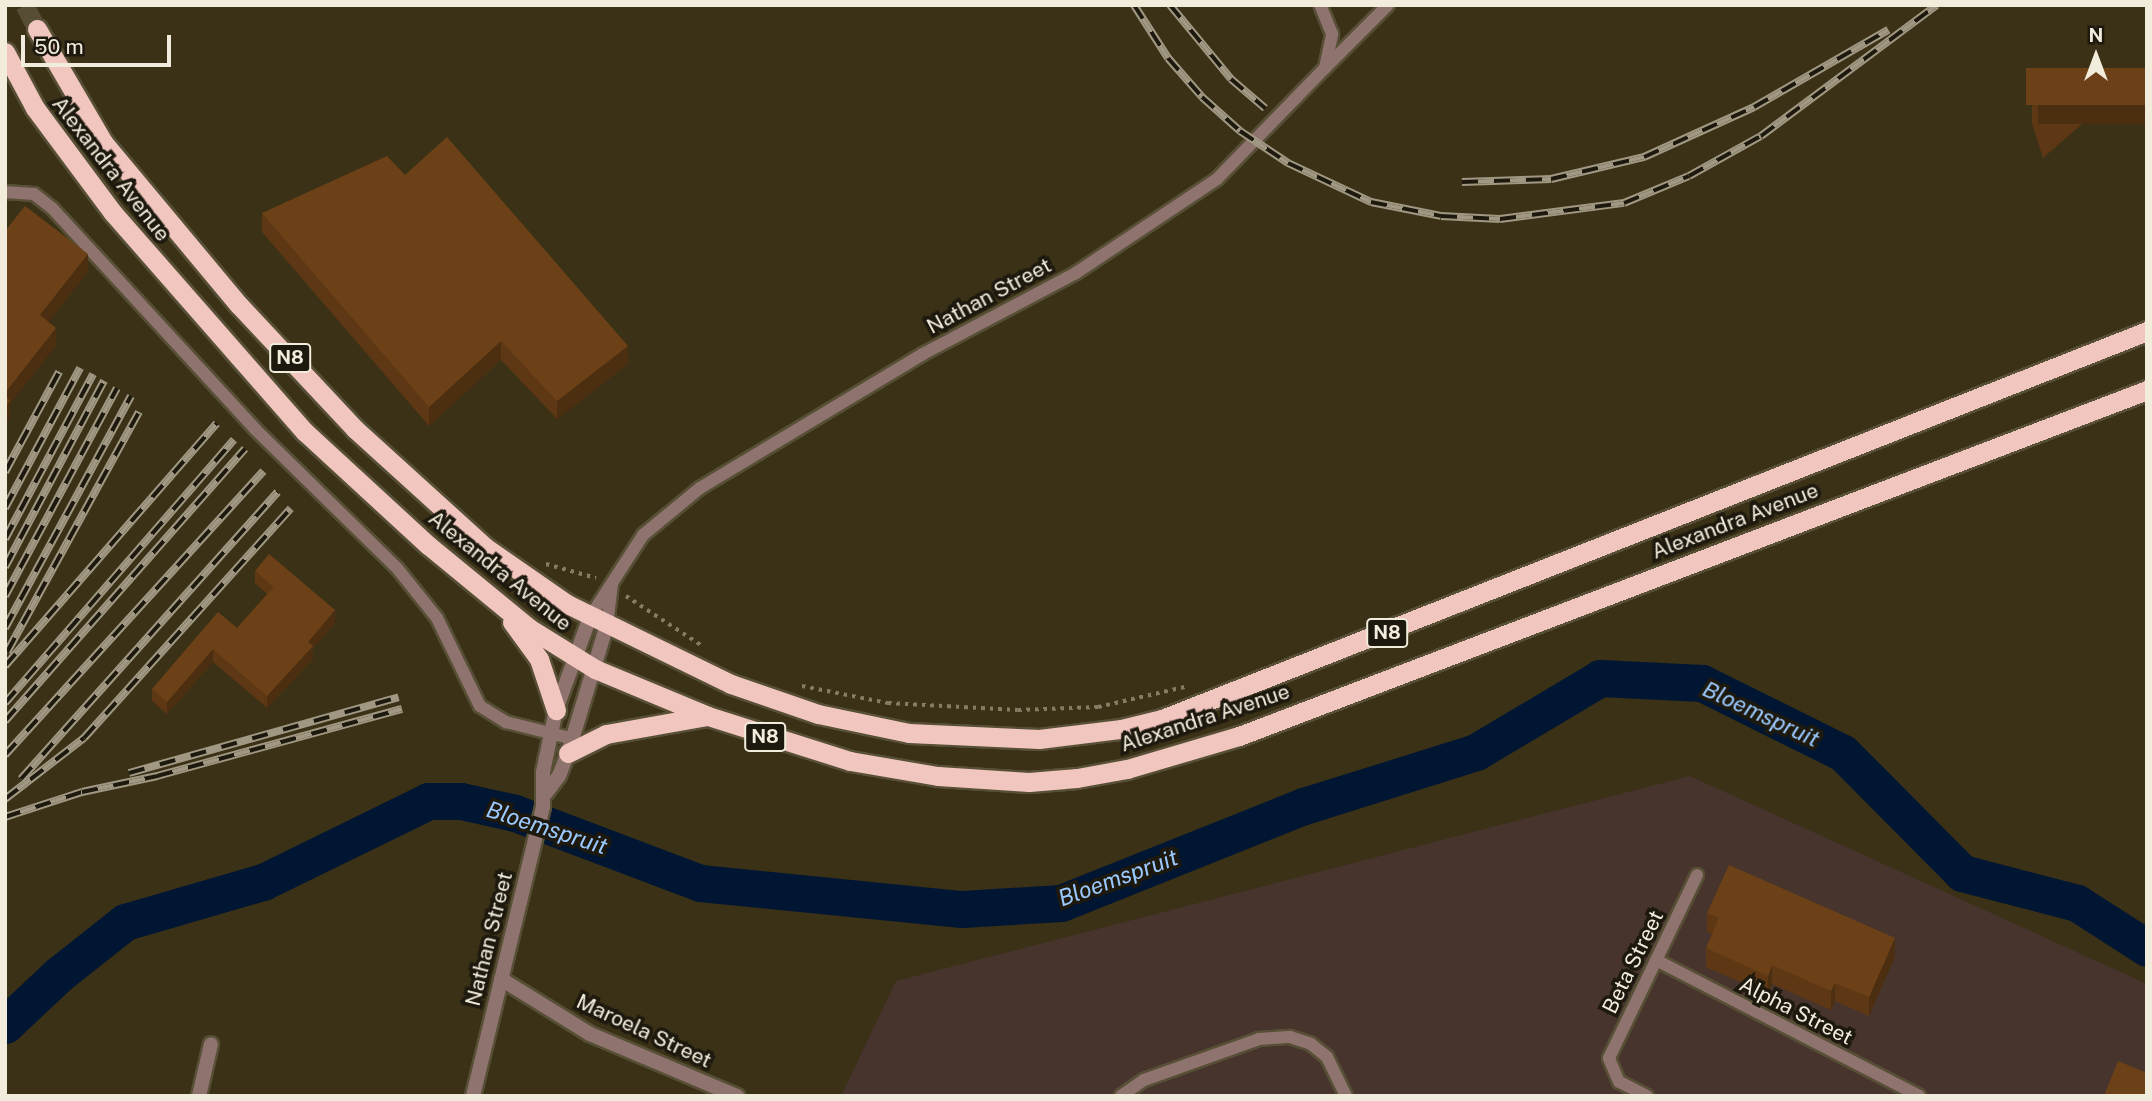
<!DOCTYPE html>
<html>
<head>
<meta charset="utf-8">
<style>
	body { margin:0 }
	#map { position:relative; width:2152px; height:1101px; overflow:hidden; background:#3a3116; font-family:"Public Sans",sans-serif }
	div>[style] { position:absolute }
	.industrial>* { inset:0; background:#47342d }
	.river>* { height:37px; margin:-18.5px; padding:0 18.5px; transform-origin:18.5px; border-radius:18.5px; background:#001633 }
	.trunk-tunnel>* { height:19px; margin-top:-9.5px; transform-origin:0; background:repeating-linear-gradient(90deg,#564d34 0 19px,transparent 0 29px) }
	.path>* { height:3.5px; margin-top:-1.75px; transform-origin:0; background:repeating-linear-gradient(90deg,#847c65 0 3.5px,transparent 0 8.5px) }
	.roads { filter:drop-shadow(2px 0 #574f36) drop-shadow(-2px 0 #574f36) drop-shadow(0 2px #574f36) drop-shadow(0 -2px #574f36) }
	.service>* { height:12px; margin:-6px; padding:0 6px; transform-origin:6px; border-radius:6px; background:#8f736e }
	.minor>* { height:14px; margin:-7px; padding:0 7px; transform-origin:7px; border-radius:7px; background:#8f736e }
	.trunk>* { height:19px; margin:-9.5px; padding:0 9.5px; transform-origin:9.5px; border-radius:9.5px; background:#f1c6be }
	.rail>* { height:8px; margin-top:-4px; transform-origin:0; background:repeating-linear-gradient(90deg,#1d190e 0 16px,#a09883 0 32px); box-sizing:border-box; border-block:2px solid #a09883 }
	.wall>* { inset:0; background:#5e3814 }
	.shaded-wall>* { inset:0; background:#4c2e10; transform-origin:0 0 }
	.building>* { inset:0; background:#6d4117; transform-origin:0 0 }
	span { translate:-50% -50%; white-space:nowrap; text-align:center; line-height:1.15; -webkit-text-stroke:7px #1d190e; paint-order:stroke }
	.shield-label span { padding:2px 5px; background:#1d190e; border:2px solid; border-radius:5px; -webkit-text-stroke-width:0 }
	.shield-label { font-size:19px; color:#f2ecdc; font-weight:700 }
	.street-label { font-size:21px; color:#f2ecdc }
	.water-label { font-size:23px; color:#9bc9fe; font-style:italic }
	.frame { position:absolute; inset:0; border:7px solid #f2ecdc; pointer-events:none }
	.north { position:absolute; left:2061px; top:21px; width:70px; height:70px; -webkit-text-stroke:5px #1d190e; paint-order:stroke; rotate:0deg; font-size:19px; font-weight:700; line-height:28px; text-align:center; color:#f2ecdc }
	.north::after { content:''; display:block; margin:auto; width:24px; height:32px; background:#f2ecdc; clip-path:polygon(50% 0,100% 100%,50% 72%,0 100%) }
	.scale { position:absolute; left:21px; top:35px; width:150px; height:32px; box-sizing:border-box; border:4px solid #f2ecdc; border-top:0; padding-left:9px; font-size:21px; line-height:24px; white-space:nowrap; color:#f2ecdc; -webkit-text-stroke:5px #1d190e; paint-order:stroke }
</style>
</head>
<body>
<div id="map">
	<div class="industrial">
		<i style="clip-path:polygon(1690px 776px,2147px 984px,2147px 1096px,841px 1096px,896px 981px)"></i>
	</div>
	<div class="river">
		<i style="left:5px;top:1025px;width:73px;rotate:-43.3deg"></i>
		<i style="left:58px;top:975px;width:85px;rotate:-38.3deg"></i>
		<i style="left:125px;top:922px;width:144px;rotate:-16.2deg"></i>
		<i style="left:263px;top:882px;width:184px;rotate:-26.1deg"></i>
		<i style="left:428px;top:801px;width:33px"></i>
		<i style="left:461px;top:801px;width:55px;rotate:12.5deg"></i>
		<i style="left:515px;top:813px;width:198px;rotate:20.7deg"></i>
		<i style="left:700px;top:883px;width:263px;rotate:5.7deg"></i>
		<i style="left:962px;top:909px;width:99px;rotate:-3.5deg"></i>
		<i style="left:1061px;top:903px;width:262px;rotate:-21.8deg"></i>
		<i style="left:1304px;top:806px;width:180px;rotate:-17.4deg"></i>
		<i style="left:1476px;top:752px;width:144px;rotate:-30.8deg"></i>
		<i style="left:1600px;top:678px;width:102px;rotate:2.8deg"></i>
		<i style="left:1702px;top:683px;width:157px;rotate:26.4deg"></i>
		<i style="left:1843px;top:753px;width:169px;rotate:45.2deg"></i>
		<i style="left:1962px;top:873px;width:119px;rotate:14.6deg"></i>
		<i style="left:2077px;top:903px;width:83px;rotate:32.7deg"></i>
	</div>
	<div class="trunk-tunnel">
		<i style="left:25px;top:5px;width:27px;rotate:63deg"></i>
	</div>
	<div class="path">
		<i style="left:546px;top:564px;width:52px;rotate:15.6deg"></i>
		<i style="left:626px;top:596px;width:93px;rotate:33.2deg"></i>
		<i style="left:802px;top:686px;width:88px;rotate:11.2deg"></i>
		<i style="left:888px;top:703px;width:130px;rotate:3.1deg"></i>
		<i style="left:1018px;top:710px;width:80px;rotate:-2.1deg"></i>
		<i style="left:1098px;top:707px;width:93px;rotate:-13deg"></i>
	</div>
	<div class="roads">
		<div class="service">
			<i style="left:1325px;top:68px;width:89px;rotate:-45deg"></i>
			<i style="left:5px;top:192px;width:29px;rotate:4deg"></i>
			<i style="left:34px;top:194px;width:23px;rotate:38deg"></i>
			<i style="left:52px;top:208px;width:300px;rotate:47.4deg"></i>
			<i style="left:255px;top:429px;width:199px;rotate:44.4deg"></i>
			<i style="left:397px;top:568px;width:64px;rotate:51.3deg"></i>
			<i style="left:437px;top:618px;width:98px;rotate:64deg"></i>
			<i style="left:480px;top:706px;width:31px;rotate:32deg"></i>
			<i style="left:506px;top:722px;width:69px;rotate:14.2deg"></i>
			<i style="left:590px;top:617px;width:98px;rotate:-57.1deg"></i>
			<i style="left:643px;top:535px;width:74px;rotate:-39.5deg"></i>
			<i style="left:700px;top:488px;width:260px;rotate:-31deg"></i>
			<i style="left:923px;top:354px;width:173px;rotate:-27.9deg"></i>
			<i style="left:1076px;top:273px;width:169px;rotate:-33.7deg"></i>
			<i style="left:1217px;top:179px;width:155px;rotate:-45.8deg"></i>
			<i style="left:1325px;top:68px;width:35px;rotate:-78deg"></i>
			<i style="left:1332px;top:34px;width:31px;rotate:-112deg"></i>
			<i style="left:607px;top:625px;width:41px;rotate:-83deg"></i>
			<i style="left:1656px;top:960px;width:296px;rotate:27.3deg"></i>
			<i style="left:1121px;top:1096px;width:28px;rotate:-35deg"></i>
			<i style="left:1144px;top:1080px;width:122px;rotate:-19.6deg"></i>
			<i style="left:1259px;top:1039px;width:31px;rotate:-4deg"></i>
			<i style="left:1290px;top:1037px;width:22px;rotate:18deg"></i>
			<i style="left:1311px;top:1044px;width:21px;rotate:39deg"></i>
			<i style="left:1327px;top:1057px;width:43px;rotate:64deg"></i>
			<i style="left:1647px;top:1096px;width:31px;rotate:-153deg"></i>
			<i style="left:1619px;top:1082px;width:26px;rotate:-113deg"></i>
			<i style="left:1609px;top:1058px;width:203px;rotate:-64.3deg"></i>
		</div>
		<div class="minor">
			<i style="left:546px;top:793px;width:21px;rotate:-53deg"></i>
			<i style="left:559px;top:776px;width:25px;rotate:-69deg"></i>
			<i style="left:568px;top:753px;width:134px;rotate:-73.1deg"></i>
			<i style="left:501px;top:979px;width:105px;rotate:31.7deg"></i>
			<i style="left:590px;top:1034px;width:160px;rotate:22.9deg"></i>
			<i style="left:199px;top:1096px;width:53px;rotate:-77deg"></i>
			<i style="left:473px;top:1096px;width:297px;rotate:-76.4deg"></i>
			<i style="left:543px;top:807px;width:35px;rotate:-90deg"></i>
			<i style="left:543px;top:772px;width:63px;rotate:-78.2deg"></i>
			<i style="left:556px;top:710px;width:99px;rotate:-69.9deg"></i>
		</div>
		<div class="trunk">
			<i style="left:37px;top:29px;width:131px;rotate:59.7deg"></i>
			<i style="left:103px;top:142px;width:212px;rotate:50.2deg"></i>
			<i style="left:239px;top:305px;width:170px;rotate:46.9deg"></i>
			<i style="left:355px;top:429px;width:176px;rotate:42.2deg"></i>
			<i style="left:485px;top:547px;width:100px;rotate:34.8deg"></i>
			<i style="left:567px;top:604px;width:182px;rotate:26deg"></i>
			<i style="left:731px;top:684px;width:92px;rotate:19deg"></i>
			<i style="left:818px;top:714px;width:93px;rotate:11.8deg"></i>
			<i style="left:909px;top:733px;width:130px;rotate:2.6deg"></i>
			<i style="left:1039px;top:739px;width:83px;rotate:-7deg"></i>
			<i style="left:1121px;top:729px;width:42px;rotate:-13.7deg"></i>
			<i style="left:1162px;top:719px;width:1059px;rotate:-21.5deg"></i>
			<i style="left:5px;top:52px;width:64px;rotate:61.8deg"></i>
			<i style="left:35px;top:108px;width:131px;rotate:53.4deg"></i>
			<i style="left:113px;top:213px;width:291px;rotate:48.8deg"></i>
			<i style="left:305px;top:432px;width:167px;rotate:42.6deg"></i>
			<i style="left:428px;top:545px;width:131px;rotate:39.4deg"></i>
			<i style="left:529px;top:628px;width:78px;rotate:31.8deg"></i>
			<i style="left:595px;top:669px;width:122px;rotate:22.6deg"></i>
			<i style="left:708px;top:716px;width:149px;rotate:17.6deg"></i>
			<i style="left:850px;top:761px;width:89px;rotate:9.7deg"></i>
			<i style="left:938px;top:776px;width:91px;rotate:3.8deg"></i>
			<i style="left:1029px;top:782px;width:48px;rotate:-4.8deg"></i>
			<i style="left:1077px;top:778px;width:51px;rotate:-10.2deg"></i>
			<i style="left:1127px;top:769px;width:117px;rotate:-16.4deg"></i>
			<i style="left:1239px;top:736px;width:972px;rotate:-20.86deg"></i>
			<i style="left:512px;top:622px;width:46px;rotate:53.9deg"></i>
			<i style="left:539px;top:659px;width:54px;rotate:71.6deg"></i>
			<i style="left:568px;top:753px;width:42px;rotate:-26.6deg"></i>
			<i style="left:606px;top:734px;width:103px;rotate:-10.1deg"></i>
		</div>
	</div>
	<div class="rail">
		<i style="left:1134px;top:5px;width:63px;rotate:57.3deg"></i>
		<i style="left:1168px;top:58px;width:52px;rotate:48.9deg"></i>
		<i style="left:1202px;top:97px;width:51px;rotate:41.8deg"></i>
		<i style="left:1240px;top:131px;width:58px;rotate:33.7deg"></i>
		<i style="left:1288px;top:163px;width:92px;rotate:25.2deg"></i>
		<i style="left:1371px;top:202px;width:71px;rotate:11.3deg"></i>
		<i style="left:1441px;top:216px;width:59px;rotate:2.9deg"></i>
		<i style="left:1500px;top:219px;width:125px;rotate:-7.4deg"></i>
		<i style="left:1624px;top:203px;width:70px;rotate:-22.6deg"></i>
		<i style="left:1689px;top:176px;width:82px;rotate:-29.1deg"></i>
		<i style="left:1761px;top:136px;width:219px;rotate:-36.7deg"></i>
		<i style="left:1170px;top:5px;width:96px;rotate:50.5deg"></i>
		<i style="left:1231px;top:79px;width:45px;rotate:40.5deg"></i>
		<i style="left:1462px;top:182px;width:89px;rotate:-1.9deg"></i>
		<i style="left:1551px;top:179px;width:96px;rotate:-13.3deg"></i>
		<i style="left:1644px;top:157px;width:121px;rotate:-24.4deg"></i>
		<i style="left:1754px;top:107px;width:155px;rotate:-29.9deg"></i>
		<i style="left:5px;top:472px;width:114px;rotate:-61.6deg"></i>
		<i style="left:5px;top:508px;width:159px;rotate:-61.8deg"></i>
		<i style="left:5px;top:539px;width:187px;rotate:-61.9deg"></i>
		<i style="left:5px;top:567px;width:211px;rotate:-62deg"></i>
		<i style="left:5px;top:596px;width:236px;rotate:-61.7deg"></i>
		<i style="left:5px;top:628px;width:264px;rotate:-61.5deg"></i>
		<i style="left:7px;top:652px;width:274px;rotate:-61.2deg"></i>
		<i style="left:5px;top:666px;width:322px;rotate:-48.9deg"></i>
		<i style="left:5px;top:703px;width:349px;rotate:-49deg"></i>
		<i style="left:5px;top:721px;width:363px;rotate:-48.6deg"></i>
		<i style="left:5px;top:755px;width:384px;rotate:-47.7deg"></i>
		<i style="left:129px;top:773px;width:280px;rotate:-15.7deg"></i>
		<i style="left:21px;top:779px;width:385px;rotate:-48.2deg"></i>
		<i style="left:5px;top:799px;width:100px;rotate:-37.7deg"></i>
		<i style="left:84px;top:738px;width:309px;rotate:-48deg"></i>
		<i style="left:5px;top:817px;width:81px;rotate:-18deg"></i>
		<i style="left:82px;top:792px;width:77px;rotate:-12deg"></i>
		<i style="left:157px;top:776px;width:254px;rotate:-15.3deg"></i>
	</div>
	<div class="wall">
		<i style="clip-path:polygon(2147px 68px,2043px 158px,2032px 123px,2032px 105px)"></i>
		<i style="clip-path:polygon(405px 175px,628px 364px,557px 419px,501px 360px,429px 426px,262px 232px,262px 213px)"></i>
		<i style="clip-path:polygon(255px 571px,335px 623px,313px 648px,313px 659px,267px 708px,213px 662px,167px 714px,152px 701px,152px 689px,237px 628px,267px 594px,255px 583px)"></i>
		<i style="clip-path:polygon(1707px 913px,1895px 956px,1869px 1016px,1835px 1001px,1831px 1010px,1772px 984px,1768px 994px,1706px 967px,1706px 948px,1712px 934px,1707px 932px)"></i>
	</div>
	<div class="shaded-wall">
		<i style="left:2147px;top:105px;width:19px;height:109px;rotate:90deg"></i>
		<i style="clip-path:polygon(88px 254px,88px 272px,40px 333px,40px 315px)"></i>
		<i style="clip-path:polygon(56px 328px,56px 346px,10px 404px,10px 417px,5px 427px,5px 393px)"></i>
		<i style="clip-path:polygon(501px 341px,501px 360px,429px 426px,429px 407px)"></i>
		<i style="clip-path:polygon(628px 346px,628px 364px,557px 419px,557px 401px)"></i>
		<i style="clip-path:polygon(335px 610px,335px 623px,313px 648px,313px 659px,267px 708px,267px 696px,308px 642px)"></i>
		<i style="clip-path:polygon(213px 649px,213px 662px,167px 714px,167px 702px)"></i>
		<i style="clip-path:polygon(1895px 938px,1895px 956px,1869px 1016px,1869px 997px)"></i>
		<i style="clip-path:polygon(1772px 965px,1772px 984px,1768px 994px,1768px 976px)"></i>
		<i style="clip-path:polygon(1835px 983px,1835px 1001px,1831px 1010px,1831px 991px)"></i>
	</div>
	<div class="building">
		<i style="left:2147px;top:68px;width:37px;height:121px;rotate:90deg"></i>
		<i style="clip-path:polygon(447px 137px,628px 346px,557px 401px,501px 341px,429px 407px,262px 213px,387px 156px,405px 175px)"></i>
		<i style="clip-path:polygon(25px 206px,88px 254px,40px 315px,56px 328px,5px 393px,5px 231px)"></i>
		<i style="clip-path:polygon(5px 397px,10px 400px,5px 409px)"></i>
		<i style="clip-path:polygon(269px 554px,335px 610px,308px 642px,313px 646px,267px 696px,213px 649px,167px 702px,152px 689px,218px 612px,237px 628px,274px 587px,255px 571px)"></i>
		<i style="clip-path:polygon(1729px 865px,1895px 938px,1869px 997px,1835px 983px,1831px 991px,1772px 965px,1768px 976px,1706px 948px,1719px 918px,1707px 913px)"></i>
		<i style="clip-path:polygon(2118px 1061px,2147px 1073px,2147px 1096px,2104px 1096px)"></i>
	</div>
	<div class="shield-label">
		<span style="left:290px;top:358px">N8</span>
		<span style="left:1387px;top:633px">N8</span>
		<span style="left:765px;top:737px">N8</span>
	</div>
	<div class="street-label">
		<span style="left:111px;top:169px;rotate:52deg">Alexandra Avenue</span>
		<span style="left:989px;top:296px;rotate:-28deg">Nathan Street</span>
		<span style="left:1735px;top:521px;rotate:-21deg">Alexandra Avenue</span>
		<span style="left:500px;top:571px;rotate:39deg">Alexandra Avenue</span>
		<span style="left:1205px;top:718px;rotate:-18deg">Alexandra Avenue</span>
		<span style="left:489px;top:939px;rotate:-76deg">Nathan Street</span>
		<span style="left:1633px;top:962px;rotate:-64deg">Beta Street</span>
		<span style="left:1796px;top:1011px;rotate:27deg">Alpha Street</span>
		<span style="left:644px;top:1031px;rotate:25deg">Maroela Street</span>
	</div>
	<div class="water-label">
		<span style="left:1761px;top:714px;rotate:25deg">Bloemspruit</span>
		<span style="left:547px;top:828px;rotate:18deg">Bloemspruit</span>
		<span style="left:1118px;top:878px;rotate:-20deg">Bloemspruit</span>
	</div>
	<div class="frame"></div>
	<div class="north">N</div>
	<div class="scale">50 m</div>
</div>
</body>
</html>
